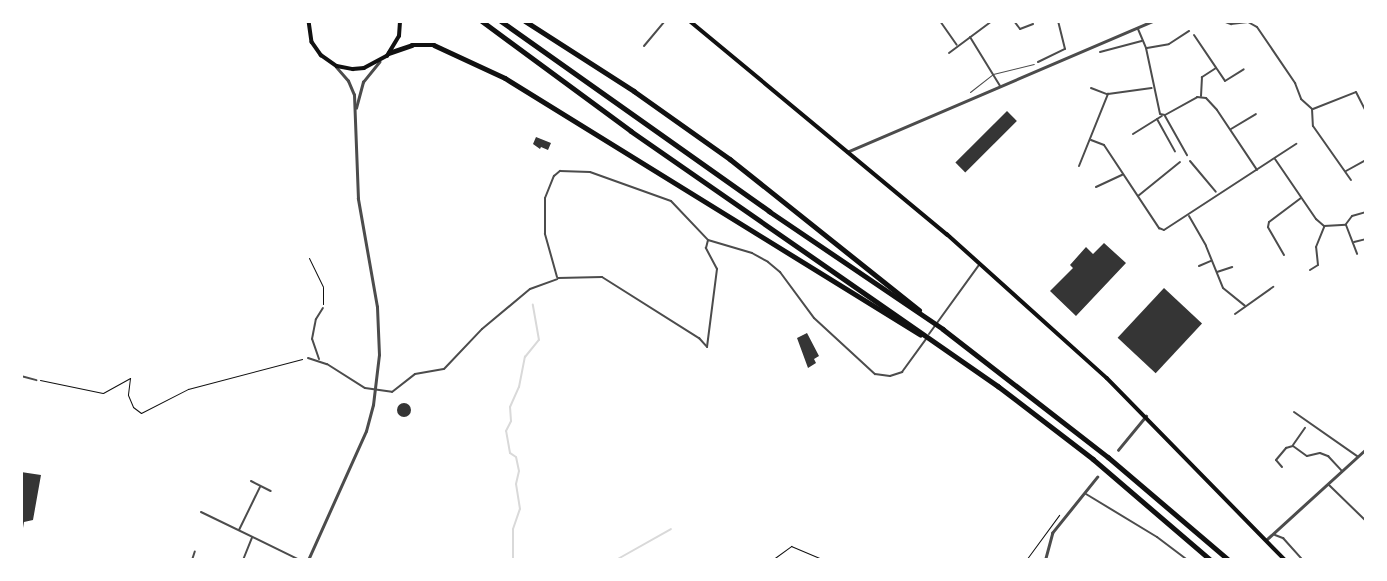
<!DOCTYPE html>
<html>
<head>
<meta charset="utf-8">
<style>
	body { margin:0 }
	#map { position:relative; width:1387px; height:581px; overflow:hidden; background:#fff; font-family:"Alegreya Sans",sans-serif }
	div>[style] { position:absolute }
	.stream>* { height:2px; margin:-1px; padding:0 1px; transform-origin:1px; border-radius:1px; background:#d9d9d9 }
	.building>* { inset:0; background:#353535; transform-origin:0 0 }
	.round { border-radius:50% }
	.path>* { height:1px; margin:-0.5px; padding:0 0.5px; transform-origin:0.5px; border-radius:0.5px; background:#111 }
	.service>* { height:1px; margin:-0.5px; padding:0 0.5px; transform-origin:0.5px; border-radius:0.5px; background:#4c4c4c }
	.minor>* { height:2px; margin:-1px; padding:0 1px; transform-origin:1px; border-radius:1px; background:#4c4c4c }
	.tertiary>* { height:2.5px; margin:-1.25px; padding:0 1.25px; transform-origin:1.25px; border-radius:1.25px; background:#4c4c4c }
	.primary>* { height:3.5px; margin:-1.75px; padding:0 1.75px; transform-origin:1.75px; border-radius:1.75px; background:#111 }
	.trunk>* { height:3.5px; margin:-1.75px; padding:0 1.75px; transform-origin:1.75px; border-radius:1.75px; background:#111 }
	.motorway>* { height:4.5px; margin:-2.25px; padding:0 2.25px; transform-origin:2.25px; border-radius:2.25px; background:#111 }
	span { translate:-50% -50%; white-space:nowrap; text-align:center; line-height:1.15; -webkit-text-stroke:5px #fff; paint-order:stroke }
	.frame { position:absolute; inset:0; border:23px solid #fff; pointer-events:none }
</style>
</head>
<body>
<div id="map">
	<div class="stream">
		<i style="left:513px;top:560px;width:31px;rotate:-90deg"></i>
		<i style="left:513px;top:529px;width:21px;rotate:-71deg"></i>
		<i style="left:520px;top:509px;width:25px;rotate:-99deg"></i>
		<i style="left:516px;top:484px;width:13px;rotate:-77deg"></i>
		<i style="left:519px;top:471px;width:14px;rotate:-102deg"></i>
		<i style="left:516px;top:457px;width:7px;rotate:-146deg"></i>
		<i style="left:510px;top:453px;width:22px;rotate:-100deg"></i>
		<i style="left:506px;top:431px;width:11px;rotate:-63deg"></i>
		<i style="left:511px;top:421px;width:14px;rotate:-94deg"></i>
		<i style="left:510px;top:407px;width:22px;rotate:-66deg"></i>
		<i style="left:519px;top:387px;width:31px;rotate:-79deg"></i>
		<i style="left:525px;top:357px;width:22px;rotate:-51deg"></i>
		<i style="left:539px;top:340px;width:36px;rotate:-100deg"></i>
		<i style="left:616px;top:560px;width:63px;rotate:-29.4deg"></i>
	</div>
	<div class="building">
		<i style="left:1007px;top:111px;width:14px;height:73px;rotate:45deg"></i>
		<i style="clip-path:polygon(536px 137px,551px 143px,548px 150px,541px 147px,540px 149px,533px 144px)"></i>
		<i style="clip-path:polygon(1104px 243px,1126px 263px,1076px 316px,1050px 291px,1073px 268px,1070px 265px,1086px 247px,1093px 254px)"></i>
		<i style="left:1164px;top:288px;width:52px;height:68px;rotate:43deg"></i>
		<i style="clip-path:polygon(807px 333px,819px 356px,814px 359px,816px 363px,808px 368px,797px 338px)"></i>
		<i class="round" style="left:397px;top:403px;width:14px;height:14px"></i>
		<i style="clip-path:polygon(21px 472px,41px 475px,33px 520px,24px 522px,22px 534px)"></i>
	</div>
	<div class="path">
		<i style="left:309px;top:258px;width:32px;rotate:64deg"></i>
		<i style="left:323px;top:287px;width:17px;rotate:90deg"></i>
		<i style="left:40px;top:380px;width:64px;rotate:11.7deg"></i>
		<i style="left:103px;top:393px;width:31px;rotate:-29deg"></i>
		<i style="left:130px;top:378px;width:17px;rotate:97deg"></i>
		<i style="left:128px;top:395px;width:13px;rotate:67deg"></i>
		<i style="left:133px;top:407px;width:10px;rotate:37deg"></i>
		<i style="left:141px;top:413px;width:53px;rotate:-27.1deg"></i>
		<i style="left:188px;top:389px;width:118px;rotate:-14.7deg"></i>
		<i style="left:772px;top:560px;width:24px;rotate:-36deg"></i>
		<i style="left:791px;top:546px;width:36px;rotate:23deg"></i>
		<i style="left:1026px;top:560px;width:56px;rotate:-53.7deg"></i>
	</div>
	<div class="service">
		<i style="left:970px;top:92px;width:29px;rotate:-38deg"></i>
		<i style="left:993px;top:74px;width:42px;rotate:-13.7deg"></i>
	</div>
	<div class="minor">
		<i style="left:940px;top:21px;width:29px;rotate:55deg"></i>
		<i style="left:1014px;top:21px;width:10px;rotate:53deg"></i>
		<i style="left:1020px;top:29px;width:14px;rotate:-21deg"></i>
		<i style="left:1223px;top:21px;width:9px;rotate:21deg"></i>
		<i style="left:1231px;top:24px;width:17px;rotate:-7deg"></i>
		<i style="left:1248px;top:22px;width:10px;rotate:29deg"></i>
		<i style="left:1257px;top:27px;width:68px;rotate:55.8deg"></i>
		<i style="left:1295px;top:83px;width:17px;rotate:69deg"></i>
		<i style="left:1301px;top:99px;width:15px;rotate:42deg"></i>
		<i style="left:1312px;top:109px;width:17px;rotate:87deg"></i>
		<i style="left:1313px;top:126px;width:66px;rotate:54.9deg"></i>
		<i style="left:1138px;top:29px;width:21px;rotate:67deg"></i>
		<i style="left:1146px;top:48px;width:67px;rotate:78deg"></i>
		<i style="left:1160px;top:114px;width:5px;rotate:11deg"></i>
		<i style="left:1165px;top:115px;width:37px;rotate:-29deg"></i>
		<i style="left:1197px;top:97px;width:9px;rotate:6deg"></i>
		<i style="left:1206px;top:98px;width:16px;rotate:47deg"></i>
		<i style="left:1217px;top:110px;width:72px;rotate:56.3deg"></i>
		<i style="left:1194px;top:35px;width:40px;rotate:56deg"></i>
		<i style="left:1216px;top:68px;width:17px;rotate:147deg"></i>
		<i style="left:1202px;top:77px;width:19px;rotate:93deg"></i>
		<i style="left:970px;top:37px;width:57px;rotate:58.5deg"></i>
		<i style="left:644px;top:46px;width:33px;rotate:-50deg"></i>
		<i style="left:1147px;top:48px;width:22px;rotate:-10deg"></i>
		<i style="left:1169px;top:44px;width:24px;rotate:-33deg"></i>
		<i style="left:1100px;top:52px;width:43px;rotate:-14.7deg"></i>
		<i style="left:949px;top:53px;width:54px;rotate:-36.7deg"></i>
		<i style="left:1038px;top:62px;width:30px;rotate:-26deg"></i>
		<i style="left:1065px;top:49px;width:29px;rotate:-104deg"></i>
		<i style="left:1217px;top:69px;width:14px;rotate:56deg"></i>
		<i style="left:1225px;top:81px;width:22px;rotate:-32deg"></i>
		<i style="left:1091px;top:88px;width:17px;rotate:21deg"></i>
		<i style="left:1313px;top:109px;width:46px;rotate:-21.6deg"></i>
		<i style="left:1356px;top:92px;width:22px;rotate:63deg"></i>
		<i style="left:1165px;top:116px;width:45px;rotate:60.6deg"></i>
		<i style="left:1157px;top:119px;width:37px;rotate:61deg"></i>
		<i style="left:1231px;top:129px;width:29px;rotate:-31deg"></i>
		<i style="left:1133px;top:134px;width:34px;rotate:-32deg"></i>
		<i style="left:1091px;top:140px;width:14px;rotate:21deg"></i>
		<i style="left:1104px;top:145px;width:100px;rotate:56.5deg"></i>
		<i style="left:1159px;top:228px;width:5px;rotate:22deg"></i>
		<i style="left:1164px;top:230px;width:158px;rotate:-33.1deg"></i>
		<i style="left:1275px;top:159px;width:73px;rotate:55.7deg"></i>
		<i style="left:1316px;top:219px;width:11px;rotate:41deg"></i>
		<i style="left:1324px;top:226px;width:22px;rotate:-3deg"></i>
		<i style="left:1346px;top:225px;width:31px;rotate:69deg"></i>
		<i style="left:1190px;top:161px;width:40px;rotate:50deg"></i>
		<i style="left:1079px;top:166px;width:78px;rotate:-68.1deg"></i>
		<i style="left:1108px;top:94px;width:44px;rotate:-7.8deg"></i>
		<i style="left:1346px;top:171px;width:23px;rotate:-29deg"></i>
		<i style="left:1096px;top:187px;width:29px;rotate:-25deg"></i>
		<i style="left:1138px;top:196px;width:54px;rotate:-39deg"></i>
		<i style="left:1189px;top:216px;width:34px;rotate:60deg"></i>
		<i style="left:1206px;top:246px;width:45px;rotate:68deg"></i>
		<i style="left:1223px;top:288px;width:28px;rotate:39deg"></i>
		<i style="left:1346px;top:224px;width:10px;rotate:-53deg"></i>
		<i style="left:1352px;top:216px;width:15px;rotate:-16deg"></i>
		<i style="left:1354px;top:242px;width:12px;rotate:-14deg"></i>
		<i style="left:1284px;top:255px;width:32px;rotate:-120deg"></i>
		<i style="left:1268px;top:227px;width:5px;rotate:-79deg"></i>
		<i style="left:1269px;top:222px;width:40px;rotate:-37deg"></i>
		<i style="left:1199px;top:266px;width:13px;rotate:-23deg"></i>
		<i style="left:1310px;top:270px;width:9px;rotate:-32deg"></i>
		<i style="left:1318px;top:265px;width:18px;rotate:-96deg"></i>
		<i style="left:1316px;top:247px;width:22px;rotate:-68deg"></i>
		<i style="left:1217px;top:272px;width:16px;rotate:-18deg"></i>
		<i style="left:557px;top:277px;width:45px;rotate:-105.6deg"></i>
		<i style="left:545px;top:234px;width:36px;rotate:-90deg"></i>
		<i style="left:545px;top:198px;width:24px;rotate:-68deg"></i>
		<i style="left:554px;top:176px;width:8px;rotate:-40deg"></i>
		<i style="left:560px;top:171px;width:30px;rotate:2deg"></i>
		<i style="left:590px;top:172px;width:86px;rotate:19.7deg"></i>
		<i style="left:671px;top:201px;width:54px;rotate:46.5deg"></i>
		<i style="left:708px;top:240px;width:46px;rotate:16.5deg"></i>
		<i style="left:752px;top:253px;width:18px;rotate:29deg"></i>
		<i style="left:768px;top:262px;width:16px;rotate:40deg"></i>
		<i style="left:780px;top:272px;width:57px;rotate:53.5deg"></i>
		<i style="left:814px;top:318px;width:83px;rotate:42.6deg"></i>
		<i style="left:875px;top:374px;width:15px;rotate:8deg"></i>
		<i style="left:890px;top:376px;width:13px;rotate:-18deg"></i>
		<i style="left:902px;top:372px;width:41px;rotate:-54deg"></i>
		<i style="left:558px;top:278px;width:44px;rotate:-1.3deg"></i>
		<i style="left:602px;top:277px;width:115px;rotate:32.2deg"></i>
		<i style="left:699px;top:338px;width:12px;rotate:48deg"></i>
		<i style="left:707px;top:347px;width:79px;rotate:-82.7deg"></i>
		<i style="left:717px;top:269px;width:24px;rotate:-118deg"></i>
		<i style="left:706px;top:248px;width:8px;rotate:-76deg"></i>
		<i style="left:1235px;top:314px;width:47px;rotate:-35.4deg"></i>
		<i style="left:929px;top:334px;width:85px;rotate:-54.1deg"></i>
		<i style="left:308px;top:358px;width:20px;rotate:18deg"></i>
		<i style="left:327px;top:364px;width:45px;rotate:32.3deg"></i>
		<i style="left:365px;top:388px;width:27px;rotate:8deg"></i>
		<i style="left:392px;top:392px;width:29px;rotate:-38deg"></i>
		<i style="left:415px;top:374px;width:29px;rotate:-10deg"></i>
		<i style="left:444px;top:369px;width:55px;rotate:-46.5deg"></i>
		<i style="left:482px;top:329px;width:62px;rotate:-39.8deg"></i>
		<i style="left:530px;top:289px;width:29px;rotate:-20deg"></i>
		<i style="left:319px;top:359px;width:21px;rotate:-109deg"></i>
		<i style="left:312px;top:339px;width:20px;rotate:-79deg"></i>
		<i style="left:316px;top:319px;width:13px;rotate:-58deg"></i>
		<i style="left:21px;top:376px;width:16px;rotate:15deg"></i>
		<i style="left:1294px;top:412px;width:77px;rotate:34.9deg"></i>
		<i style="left:1293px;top:445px;width:21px;rotate:-55deg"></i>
		<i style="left:1282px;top:467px;width:9px;rotate:-131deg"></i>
		<i style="left:1276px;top:460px;width:16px;rotate:-50deg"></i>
		<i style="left:1286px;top:448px;width:7px;rotate:-16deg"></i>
		<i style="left:1293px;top:446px;width:17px;rotate:36deg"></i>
		<i style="left:1307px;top:456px;width:13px;rotate:-13deg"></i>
		<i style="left:1320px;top:453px;width:9px;rotate:21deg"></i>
		<i style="left:1328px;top:456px;width:21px;rotate:47deg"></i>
		<i style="left:251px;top:481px;width:22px;rotate:27deg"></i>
		<i style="left:1329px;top:485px;width:52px;rotate:44.2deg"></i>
		<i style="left:1086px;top:494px;width:83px;rotate:31.2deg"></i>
		<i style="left:1157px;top:537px;width:39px;rotate:37deg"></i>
		<i style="left:201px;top:512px;width:110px;rotate:25.9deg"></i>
		<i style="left:239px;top:530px;width:48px;rotate:-64deg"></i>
		<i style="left:1275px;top:535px;width:9px;rotate:21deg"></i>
		<i style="left:1283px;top:538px;width:30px;rotate:48deg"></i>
		<i style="left:192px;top:560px;width:9px;rotate:-72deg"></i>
		<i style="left:243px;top:560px;width:24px;rotate:-68deg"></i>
	</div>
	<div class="tertiary">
		<i style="left:356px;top:108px;width:27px;rotate:-75deg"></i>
		<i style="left:363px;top:82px;width:26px;rotate:-51deg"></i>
		<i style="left:847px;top:152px;width:333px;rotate:-23.2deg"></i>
		<i style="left:1118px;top:450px;width:44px;rotate:-50.5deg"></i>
		<i style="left:1266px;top:540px;width:135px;rotate:-42.3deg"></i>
		<i style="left:308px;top:560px;width:141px;rotate:-65.8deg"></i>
		<i style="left:366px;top:431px;width:27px;rotate:-75deg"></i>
		<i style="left:373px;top:405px;width:50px;rotate:-83.2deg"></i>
		<i style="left:379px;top:355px;width:48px;rotate:-92.4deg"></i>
		<i style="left:377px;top:307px;width:110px;rotate:-100deg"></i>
		<i style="left:358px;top:199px;width:104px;rotate:-92.2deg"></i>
		<i style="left:354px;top:95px;width:15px;rotate:-113deg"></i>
		<i style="left:348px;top:81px;width:18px;rotate:-131deg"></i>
		<i style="left:1045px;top:560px;width:28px;rotate:-75deg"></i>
		<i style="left:1052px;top:533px;width:72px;rotate:-51.2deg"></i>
	</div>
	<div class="primary">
		<i style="left:690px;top:21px;width:334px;rotate:39.7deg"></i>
		<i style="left:947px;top:234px;width:215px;rotate:42deg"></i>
		<i style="left:1107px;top:378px;width:255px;rotate:45.6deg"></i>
	</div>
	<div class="trunk">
		<i style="left:309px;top:21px;width:21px;rotate:82deg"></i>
		<i style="left:312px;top:42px;width:16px;rotate:55deg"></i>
		<i style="left:321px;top:55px;width:19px;rotate:35deg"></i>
		<i style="left:337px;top:66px;width:16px;rotate:11deg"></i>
		<i style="left:353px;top:69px;width:11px;rotate:-5deg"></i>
		<i style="left:364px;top:68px;width:26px;rotate:-28deg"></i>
		<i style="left:387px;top:56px;width:23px;rotate:-59deg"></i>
		<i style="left:399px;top:36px;width:15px;rotate:-86deg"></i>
	</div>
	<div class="motorway">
		<i style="left:482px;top:21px;width:185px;rotate:36.4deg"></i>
		<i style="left:631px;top:131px;width:447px;rotate:34.8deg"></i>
		<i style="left:998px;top:386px;width:120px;rotate:37.5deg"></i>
		<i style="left:1093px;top:459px;width:155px;rotate:40.6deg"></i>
		<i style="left:501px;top:21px;width:329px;rotate:35.3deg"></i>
		<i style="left:769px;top:211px;width:210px;rotate:34.1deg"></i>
		<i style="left:943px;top:329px;width:209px;rotate:37.8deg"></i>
		<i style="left:1108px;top:457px;width:159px;rotate:40.4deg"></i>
		<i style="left:525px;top:21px;width:130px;rotate:32.7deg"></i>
		<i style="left:634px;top:91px;width:118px;rotate:35.3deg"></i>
		<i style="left:730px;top:159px;width:242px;rotate:38.6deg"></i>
		<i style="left:389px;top:53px;width:24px;rotate:-19deg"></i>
		<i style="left:412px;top:45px;width:22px"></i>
		<i style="left:434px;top:45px;width:78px;rotate:24.9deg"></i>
		<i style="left:505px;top:78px;width:488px;rotate:31.7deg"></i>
	</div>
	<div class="frame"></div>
</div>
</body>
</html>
